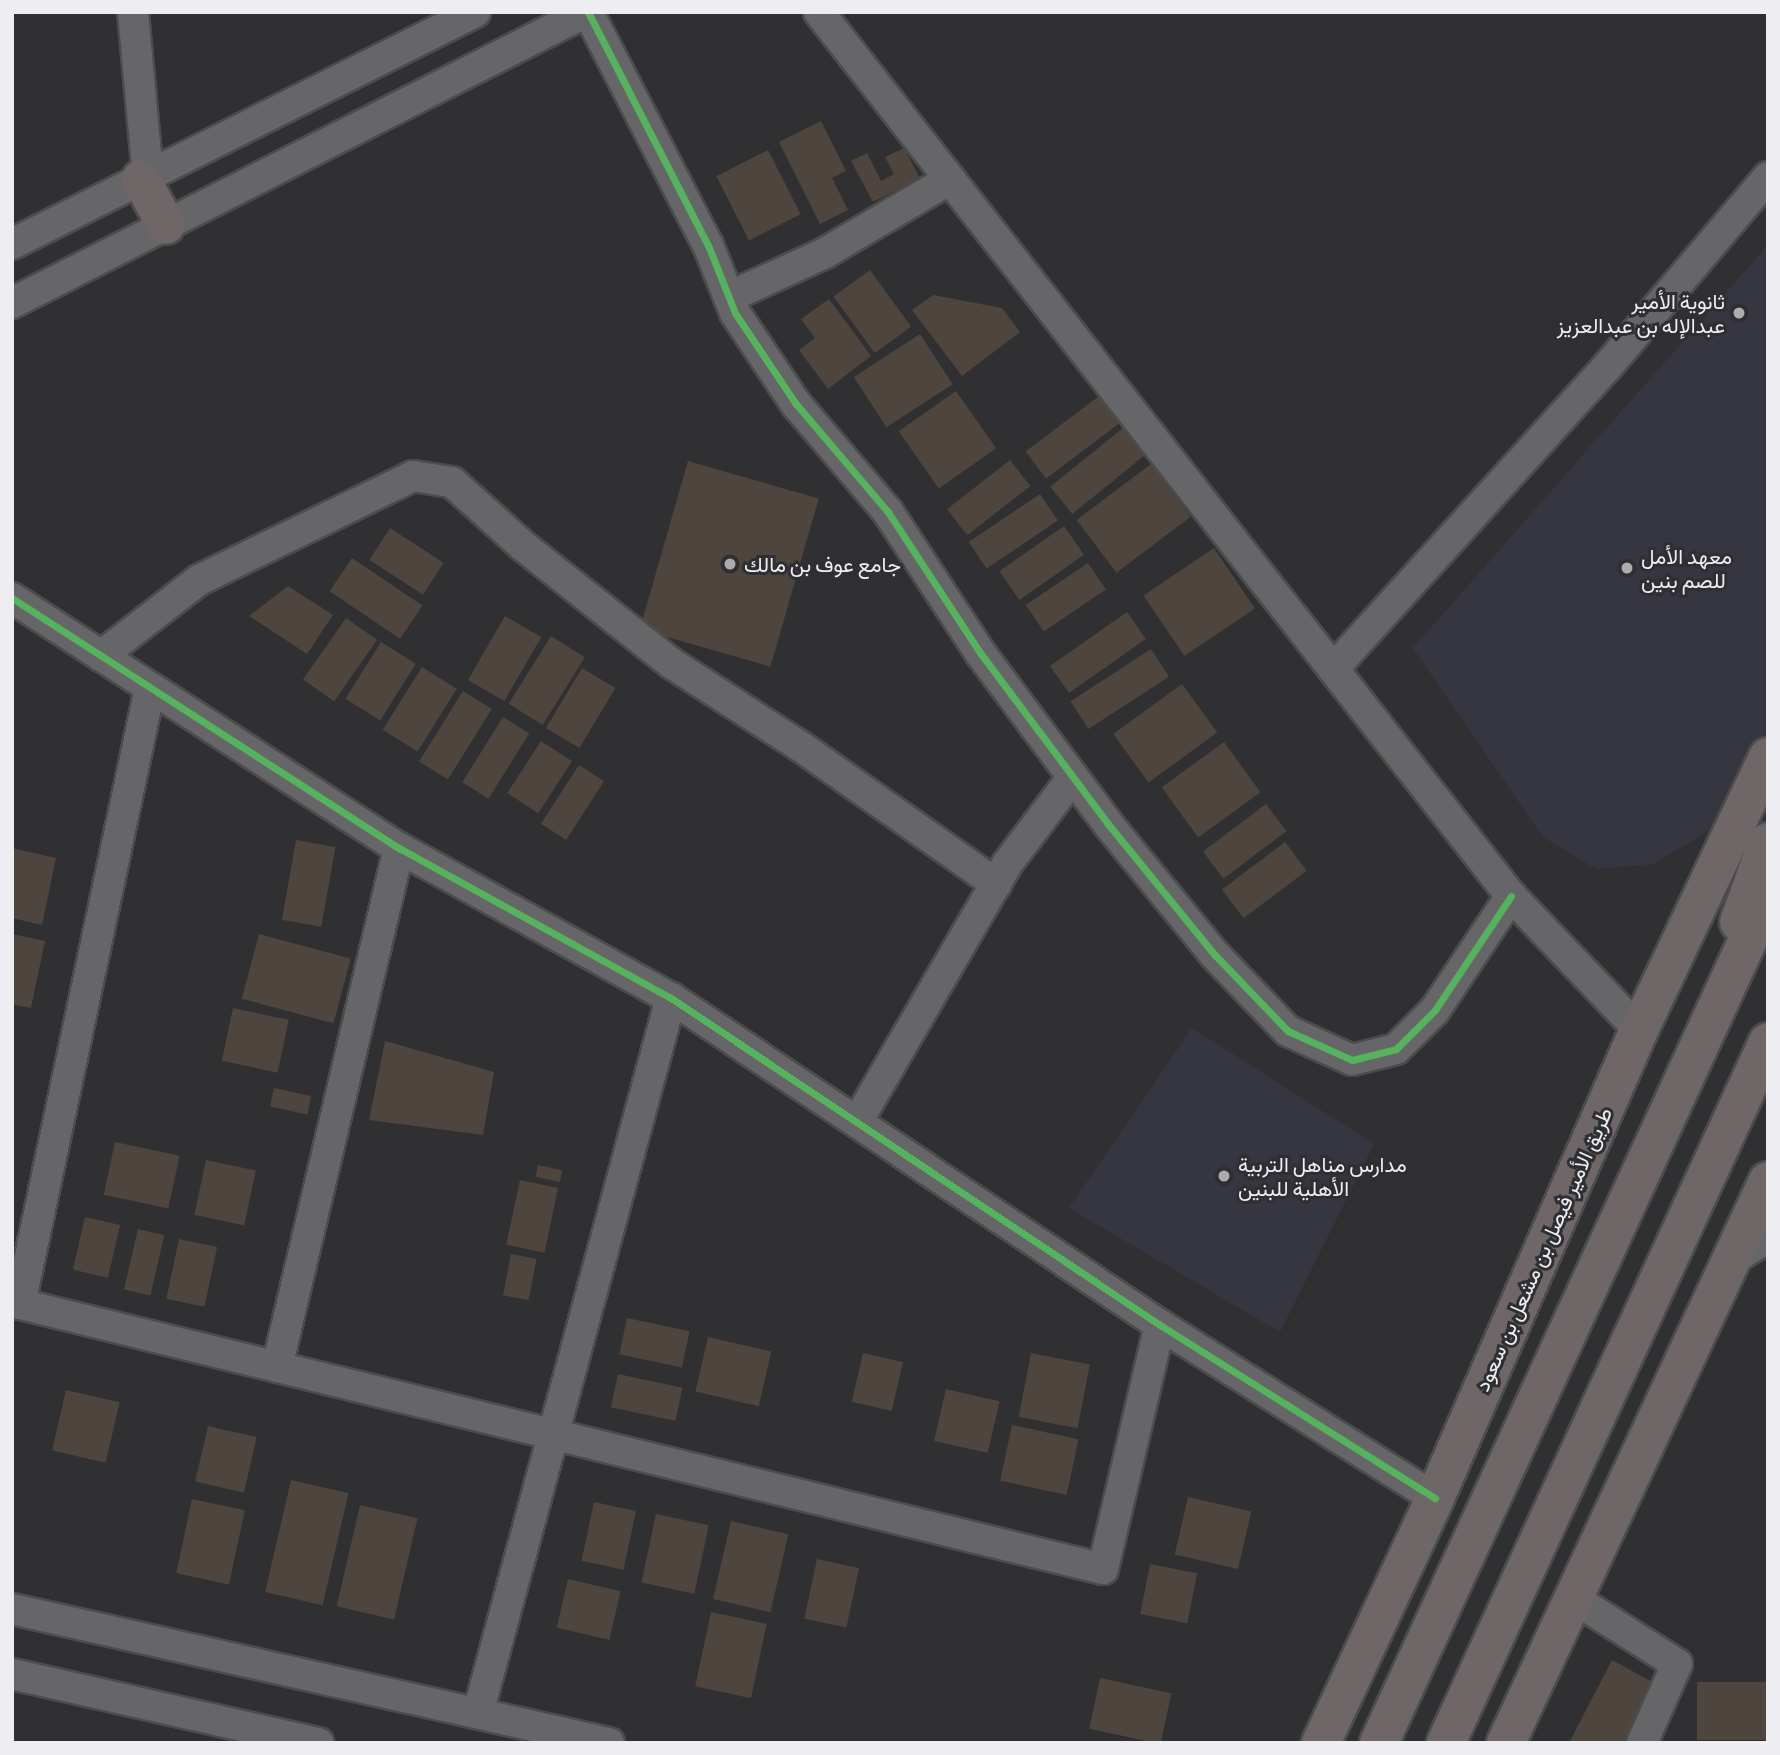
<!DOCTYPE html>
<html>
<head>
<meta charset="utf-8">
<style>
	body { margin:0 }
	#map { position:relative; width:1780px; height:1755px; overflow:hidden; background:#303032; font-family:Commissioner,Vazirmatn,sans-serif }
	div>[style] { position:absolute }
	.built>* { inset:0; background:#363640 }
	.building>* { inset:0; background:#4d453e; transform-origin:0 0 }
	.roads { filter:drop-shadow(2px 0 #4c4c4e) drop-shadow(-2px 0 #4c4c4e) drop-shadow(0 2px #4c4c4e) drop-shadow(0 -2px #4c4c4e) }
	.minor>* { height:30px; margin:-15px; padding:0 15px; transform-origin:15px; border-radius:15px; background:#666668 }
	.major>* { height:38px; margin:-19px; padding:0 19px; transform-origin:19px; border-radius:19px; background:#6e6667 }
	.cycleway>* { height:7px; margin:-3.5px; padding:0 3.5px; transform-origin:3.5px; border-radius:3.5px; background:#56b35d }
	.dots>* { width:19px; height:19px; translate:-50% -50%; box-sizing:border-box; border:4px solid #2f2f33; border-radius:50% }
	span { translate:-50% -50%; white-space:nowrap; text-align:center; line-height:1.15; -webkit-text-stroke:6px #2f2f33; paint-order:stroke }
	.poi-label { font-size:21px; color:#eeeef2 }
	.right { translate:-100% -50%; text-align:right }
	.left { translate:0 -50%; text-align:left }
	.street-label { font-size:21px; color:#eeeef2 }
	.frame { position:absolute; inset:0; border:14px solid #eeeef2; pointer-events:none }
</style>
</head>
<body>
<div id="map">
	<div class="built">
		<i style="clip-path:polygon(1768px 245px,1768px 733px,1735px 808px,1699px 837px,1653px 864px,1596px 869px,1543px 837px,1413px 648px)"></i>
		<i style="clip-path:polygon(1192px 1028px,1374px 1144px,1280px 1332px,1069px 1208px)"></i>
	</div>
	<div class="building">
		<i style="clip-path:polygon(821px 121px,846px 171px,832px 178px,848px 210px,820px 224px,779px 142px)"></i>
		<i style="clip-path:polygon(904px 148px,920px 178px,873px 202px,851px 161px,867px 153px,881px 181px,894px 174px,885px 157px)"></i>
		<i style="left:768px;top:150px;width:72px;height:58px;rotate:63deg"></i>
		<i style="left:870px;top:270px;width:70px;height:45px;rotate:54deg"></i>
		<i style="clip-path:polygon(933px 295px,1002px 308px,1020px 332px,962px 376px,912px 310px)"></i>
		<i style="clip-path:polygon(829px 299px,871px 356px,828px 389px,799px 350px,815px 338px,801px 319px)"></i>
		<i style="left:920px;top:334px;width:60px;height:79px;rotate:57deg"></i>
		<i style="left:956px;top:391px;width:70px;height:70px;rotate:55deg"></i>
		<i style="left:1103px;top:393px;width:34px;height:97px;rotate:53deg"></i>
		<i style="left:1124px;top:427px;width:35px;height:95px;rotate:51deg"></i>
		<i style="left:1010px;top:460px;width:33px;height:80px;rotate:52deg"></i>
		<i style="left:688px;top:461px;width:136px;height:175px;rotate:16deg"></i>
		<i style="left:1151px;top:464px;width:66px;height:93px;rotate:53deg"></i>
		<i style="left:1040px;top:494px;width:32px;height:86px;rotate:56deg"></i>
		<i style="left:1064px;top:526px;width:35px;height:79px;rotate:55deg"></i>
		<i style="left:390px;top:528px;width:64px;height:38px;rotate:33deg"></i>
		<i style="left:1214px;top:548px;width:73px;height:85px;rotate:56deg"></i>
		<i style="left:352px;top:558px;width:85px;height:40px;rotate:34deg"></i>
		<i style="left:1088px;top:563px;width:32px;height:75px;rotate:56deg"></i>
		<i style="clip-path:polygon(288px 586px,333px 615px,307px 654px,249px 616px)"></i>
		<i style="left:1127px;top:612px;width:33px;height:94px;rotate:55deg"></i>
		<i style="left:505px;top:616px;width:42px;height:74px;rotate:30deg"></i>
		<i style="left:346px;top:618px;width:38px;height:75px;rotate:35deg"></i>
		<i style="left:551px;top:636px;width:40px;height:80px;rotate:32deg"></i>
		<i style="left:381px;top:642px;width:41px;height:67px;rotate:32deg"></i>
		<i style="left:1151px;top:649px;width:33px;height:96px;rotate:57deg"></i>
		<i style="left:422px;top:667px;width:41px;height:74px;rotate:32deg"></i>
		<i style="left:582px;top:668px;width:39px;height:70px;rotate:31deg"></i>
		<i style="left:1182px;top:684px;width:60px;height:85px;rotate:54deg"></i>
		<i style="left:463px;top:691px;width:34px;height:83px;rotate:32deg"></i>
		<i style="left:503px;top:717px;width:31px;height:77px;rotate:32deg"></i>
		<i style="left:541px;top:741px;width:37px;height:62px;rotate:33deg"></i>
		<i style="left:1224px;top:742px;width:62px;height:77px;rotate:54deg"></i>
		<i style="left:579px;top:765px;width:30px;height:70px;rotate:33deg"></i>
		<i style="left:1266px;top:804px;width:34px;height:79px;rotate:53deg"></i>
		<i style="left:296px;top:840px;width:40px;height:81px;rotate:10deg"></i>
		<i style="left:1285px;top:842px;width:36px;height:79px;rotate:53deg"></i>
		<i style="clip-path:polygon(12px 848px,56px 858px,42px 925px,12px 918px)"></i>
		<i style="clip-path:polygon(12px 934px,45px 941px,31px 1008px,12px 1004px)"></i>
		<i style="left:259px;top:934px;width:95px;height:67px;rotate:15deg"></i>
		<i style="left:233px;top:1008px;width:57px;height:54px;rotate:12deg"></i>
		<i style="clip-path:polygon(385px 1041px,494px 1072px,483px 1135px,369px 1120px)"></i>
		<i style="left:274px;top:1088px;width:38px;height:19px;rotate:12deg"></i>
		<i style="left:115px;top:1142px;width:66px;height:54px;rotate:12deg"></i>
		<i style="left:206px;top:1160px;width:51px;height:56px;rotate:12deg"></i>
		<i style="left:538px;top:1165px;width:25px;height:12px;rotate:12deg"></i>
		<i style="left:520px;top:1180px;width:39px;height:66px;rotate:12deg"></i>
		<i style="left:85px;top:1217px;width:36px;height:54px;rotate:13deg"></i>
		<i style="left:138px;top:1229px;width:27px;height:62px;rotate:13deg"></i>
		<i style="left:179px;top:1239px;width:39px;height:61px;rotate:12deg"></i>
		<i style="left:511px;top:1254px;width:26px;height:42px;rotate:11deg"></i>
		<i style="left:627px;top:1318px;width:64px;height:37px;rotate:12deg"></i>
		<i style="left:708px;top:1337px;width:65px;height:56px;rotate:13deg"></i>
		<i style="left:863px;top:1353px;width:41px;height:50px;rotate:13deg"></i>
		<i style="left:1031px;top:1353px;width:60px;height:65px;rotate:11deg"></i>
		<i style="left:618px;top:1374px;width:66px;height:34px;rotate:12deg"></i>
		<i style="left:946px;top:1389px;width:55px;height:53px;rotate:13deg"></i>
		<i style="left:66px;top:1390px;width:55px;height:62px;rotate:13deg"></i>
		<i style="left:1012px;top:1425px;width:68px;height:57px;rotate:12deg"></i>
		<i style="left:208px;top:1426px;width:50px;height:57px;rotate:13deg"></i>
		<i style="left:291px;top:1480px;width:59px;height:115px;rotate:13deg"></i>
		<i style="left:1188px;top:1497px;width:65px;height:59px;rotate:13deg"></i>
		<i style="left:192px;top:1499px;width:54px;height:76px;rotate:12deg"></i>
		<i style="left:594px;top:1502px;width:43px;height:60px;rotate:12deg"></i>
		<i style="left:360px;top:1505px;width:59px;height:104px;rotate:13deg"></i>
		<i style="left:656px;top:1514px;width:54px;height:70px;rotate:12deg"></i>
		<i style="left:731px;top:1521px;width:59px;height:80px;rotate:13deg"></i>
		<i style="left:817px;top:1559px;width:43px;height:61px;rotate:12deg"></i>
		<i style="left:1150px;top:1564px;width:48px;height:51px;rotate:11deg"></i>
		<i style="left:568px;top:1579px;width:54px;height:50px;rotate:13deg"></i>
		<i style="left:711px;top:1612px;width:57px;height:76px;rotate:12deg"></i>
		<i style="clip-path:polygon(1612px 1660px,1667px 1690px,1640px 1743px,1569px 1743px)"></i>
		<i style="left:1100px;top:1678px;width:73px;height:52px;rotate:12deg"></i>
		<i style="left:1768px;top:1682px;width:58px;height:71px;rotate:90deg"></i>
	</div>
	<div class="roads">
		<div class="minor">
			<i style="left:133px;top:12px;width:165px;rotate:84.8deg"></i>
			<i style="left:588px;top:12px;width:262px;rotate:62.8deg"></i>
			<i style="left:708px;top:245px;width:73px;rotate:68.3deg"></i>
			<i style="left:735px;top:313px;width:110px;rotate:56.2deg"></i>
			<i style="left:796px;top:404px;width:142px;rotate:49.6deg"></i>
			<i style="left:888px;top:512px;width:170px;rotate:56.8deg"></i>
			<i style="left:981px;top:654px;width:212px;rotate:53.2deg"></i>
			<i style="left:1108px;top:824px;width:169px;rotate:50.8deg"></i>
			<i style="left:1215px;top:955px;width:105px;rotate:46.2deg"></i>
			<i style="left:1288px;top:1031px;width:70px;rotate:24.4deg"></i>
			<i style="left:1352px;top:1060px;width:45px;rotate:-14deg"></i>
			<i style="left:1396px;top:1049px;width:55px;rotate:-45deg"></i>
			<i style="left:1435px;top:1010px;width:137px;rotate:-56.3deg"></i>
			<i style="left:819px;top:12px;width:1123px;rotate:51.95deg"></i>
			<i style="left:1511px;top:896px;width:185px;rotate:46.3deg"></i>
			<i style="left:12px;top:244px;width:518px;rotate:-26.61deg"></i>
			<i style="left:729px;top:297px;width:106px;rotate:-24.6deg"></i>
			<i style="left:825px;top:253px;width:145px;rotate:-30.6deg"></i>
			<i style="left:12px;top:303px;width:644px;rotate:-26.88deg"></i>
			<i style="left:12px;top:598px;width:461px;rotate:32.9deg"></i>
			<i style="left:399px;top:848px;width:311px;rotate:28.9deg"></i>
			<i style="left:671px;top:998px;width:588px;rotate:33.77deg"></i>
			<i style="left:1160px;top:1325px;width:325px;rotate:32.2deg"></i>
			<i style="left:101px;top:656px;width:124px;rotate:-37.8deg"></i>
			<i style="left:199px;top:580px;width:238px;rotate:-25.9deg"></i>
			<i style="left:413px;top:476px;width:39px;rotate:9deg"></i>
			<i style="left:452px;top:482px;width:94px;rotate:42deg"></i>
			<i style="left:522px;top:545px;width:190px;rotate:38.4deg"></i>
			<i style="left:671px;top:663px;width:153px;rotate:32.8deg"></i>
			<i style="left:800px;top:746px;width:240px;rotate:35.1deg"></i>
			<i style="left:1333px;top:669px;width:408px;rotate:-47.8deg"></i>
			<i style="left:1607px;top:367px;width:249px;rotate:-49.7deg"></i>
			<i style="left:857px;top:1122px;width:298px;rotate:-59.8deg"></i>
			<i style="left:1007px;top:864px;width:109px;rotate:-52.8deg"></i>
			<i style="left:1731px;top:1261px;width:35px;rotate:-33deg"></i>
			<i style="left:1760px;top:1242px;width:8px"></i>
			<i style="left:12px;top:1302px;width:1123px;rotate:13.75deg"></i>
			<i style="left:1103px;top:1569px;width:251px;rotate:-76.9deg"></i>
			<i style="left:20px;top:1304px;width:630px;rotate:-78.08deg"></i>
			<i style="left:277px;top:1367px;width:533px;rotate:-76.77deg"></i>
			<i style="left:1573px;top:1598px;width:123px;rotate:32.4deg"></i>
			<i style="left:1677px;top:1664px;width:86px;rotate:113.9deg"></i>
			<i style="left:12px;top:1609px;width:612px;rotate:12.65deg"></i>
			<i style="left:12px;top:1674px;width:314px;rotate:12.7deg"></i>
			<i style="left:478px;top:1713px;width:741px;rotate:-74.89deg"></i>
		</div>
		<div class="major">
			<i style="left:141px;top:179px;width:52px;rotate:61.5deg"></i>
			<i style="left:1739px;top:922px;width:85px;rotate:-70.1deg"></i>
			<i style="left:1321px;top:1743px;width:270px;rotate:-65deg"></i>
			<i style="left:1435px;top:1498px;width:511px;rotate:-66.45deg"></i>
			<i style="left:1639px;top:1030px;width:302px;rotate:-64.7deg"></i>
			<i style="left:1379px;top:1743px;width:932px;rotate:-65.33deg"></i>
			<i style="left:1446px;top:1743px;width:771px;rotate:-65.33deg"></i>
			<i style="left:1506px;top:1743px;width:620px;rotate:-65.01deg"></i>
		</div>
	</div>
	<div class="cycleway">
		<i style="left:588px;top:12px;width:262px;rotate:62.8deg"></i>
		<i style="left:708px;top:245px;width:73px;rotate:68.3deg"></i>
		<i style="left:735px;top:313px;width:110px;rotate:56.2deg"></i>
		<i style="left:796px;top:404px;width:142px;rotate:49.6deg"></i>
		<i style="left:888px;top:512px;width:170px;rotate:56.8deg"></i>
		<i style="left:981px;top:654px;width:212px;rotate:53.2deg"></i>
		<i style="left:1108px;top:824px;width:169px;rotate:50.8deg"></i>
		<i style="left:1215px;top:955px;width:105px;rotate:46.2deg"></i>
		<i style="left:1288px;top:1031px;width:70px;rotate:24.4deg"></i>
		<i style="left:1352px;top:1060px;width:45px;rotate:-14deg"></i>
		<i style="left:1396px;top:1049px;width:55px;rotate:-45deg"></i>
		<i style="left:1435px;top:1010px;width:137px;rotate:-56.3deg"></i>
		<i style="left:12px;top:598px;width:461px;rotate:32.9deg"></i>
		<i style="left:399px;top:848px;width:311px;rotate:28.9deg"></i>
		<i style="left:671px;top:998px;width:588px;rotate:33.77deg"></i>
		<i style="left:1160px;top:1325px;width:325px;rotate:32.2deg"></i>
	</div>
	<div class="dots">
		<i style="left:1739px;top:313px;background:#acacaf"></i>
		<i style="left:730px;top:564px;background:#acacaf"></i>
		<i style="left:1627px;top:568px;background:#acacaf"></i>
		<i style="left:1224px;top:1176px;background:#acacaf"></i>
	</div>
	<div class="poi-label">
		<span class="right" style="left:1725px;top:313px">ثانوية الأمير<br>عبدالإله بن عبدالعزيز</span>
		<span class="left" style="left:1641px;top:568px">معهد الأمل<br>للصم بنين</span>
		<span class="left" style="left:744px;top:564px">جامع عوف بن مالك</span>
		<span class="left" style="left:1238px;top:1176px">مدارس مناهل التربية<br>الأهلية للبنين</span>
	</div>
	<div class="street-label">
		<span style="left:1543px;top:1249px;rotate:-66deg">طريق الأمير فيصل بن مشعل بن سعود</span>
	</div>
	<div class="frame"></div>
</div>
</body>
</html>
